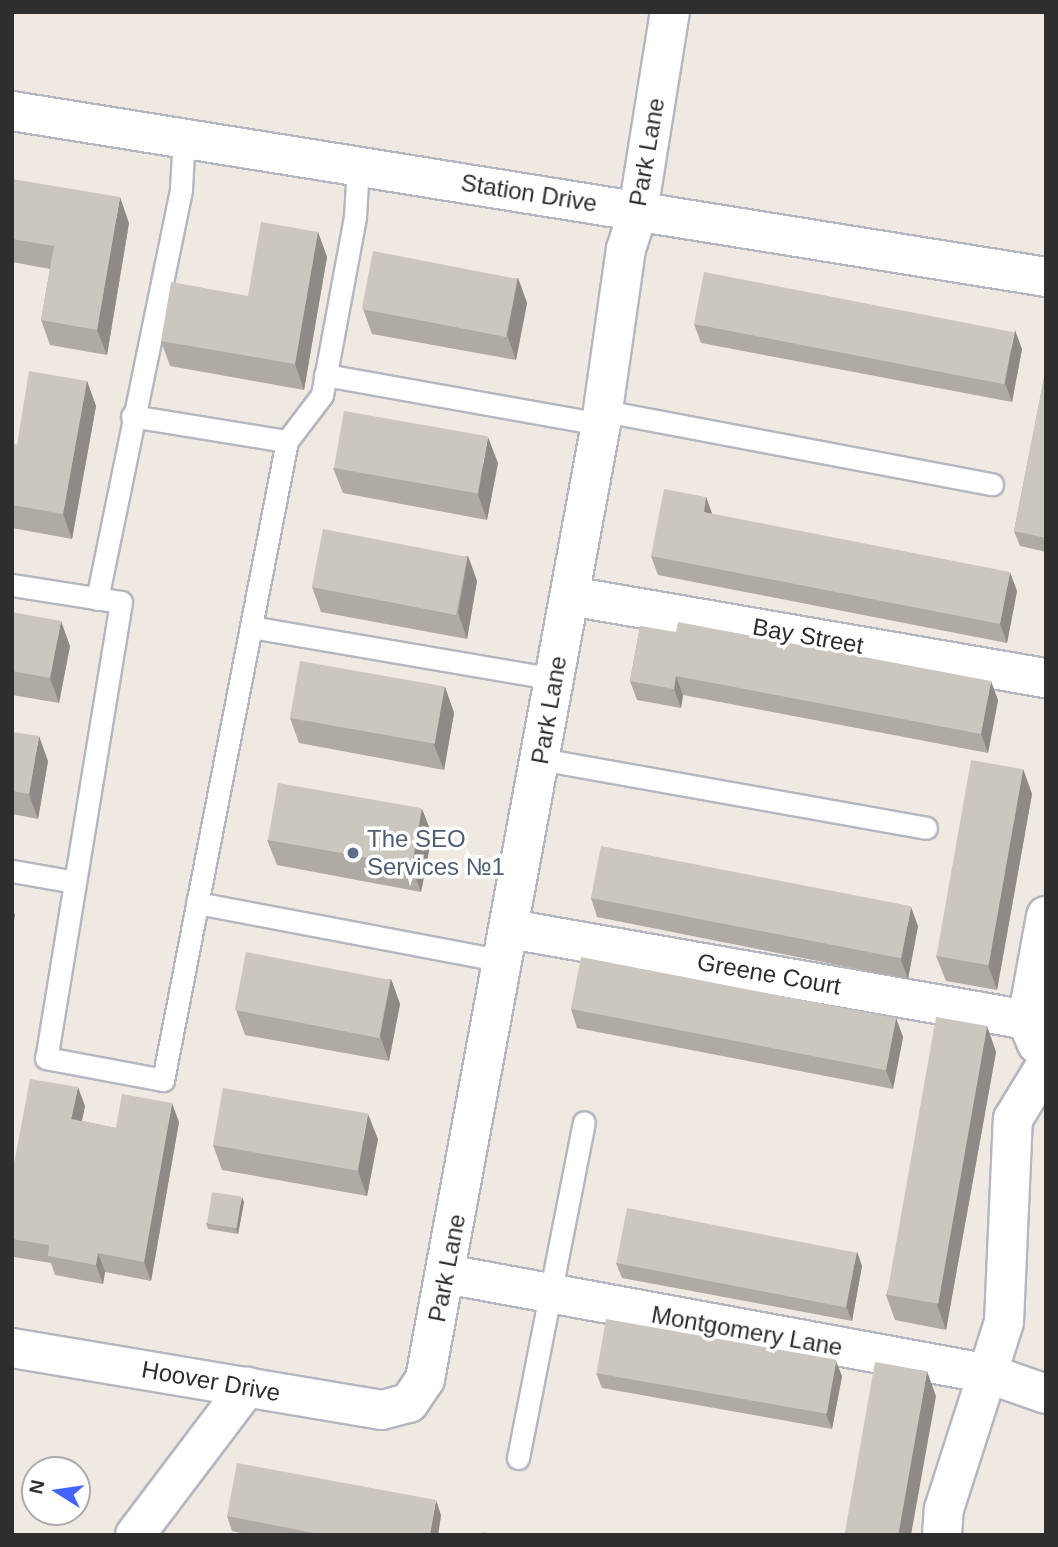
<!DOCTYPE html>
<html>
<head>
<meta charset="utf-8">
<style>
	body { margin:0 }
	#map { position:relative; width:1058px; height:1547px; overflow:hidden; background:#efe9e1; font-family:Helvetica,sans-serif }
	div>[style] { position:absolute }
	.roads { filter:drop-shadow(2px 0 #b4b7c1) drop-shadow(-2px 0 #b4b7c1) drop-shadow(0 2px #b4b7c1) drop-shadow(0 -2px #b4b7c1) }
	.lane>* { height:21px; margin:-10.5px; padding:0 10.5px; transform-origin:10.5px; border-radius:10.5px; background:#fff }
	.street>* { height:38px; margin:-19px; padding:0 19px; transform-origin:19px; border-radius:19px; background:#fff }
	.wall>* { inset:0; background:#afaba4 }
	.shaded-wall>* { inset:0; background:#8e8b86 }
	.building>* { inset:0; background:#cbc7bf; transform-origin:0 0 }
	.dots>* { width:19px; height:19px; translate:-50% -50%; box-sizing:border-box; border:4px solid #fff; border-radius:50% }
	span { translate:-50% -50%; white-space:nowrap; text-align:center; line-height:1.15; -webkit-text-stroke:7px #fff; paint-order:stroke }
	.street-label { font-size:24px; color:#2e2e2e }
	.service-label { font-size:24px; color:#4e5e75 }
	.left { translate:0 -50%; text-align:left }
	.frame { position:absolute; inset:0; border:14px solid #2e2e2e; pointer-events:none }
	.north { position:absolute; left:21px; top:1456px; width:70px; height:70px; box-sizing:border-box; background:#fff; border:2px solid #ababab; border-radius:50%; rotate:282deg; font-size:19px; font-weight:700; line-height:28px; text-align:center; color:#2e2e2e }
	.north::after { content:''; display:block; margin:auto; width:24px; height:32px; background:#4264fb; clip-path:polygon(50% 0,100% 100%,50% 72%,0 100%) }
</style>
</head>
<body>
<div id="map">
	<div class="roads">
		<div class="lane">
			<i style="left:325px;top:375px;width:280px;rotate:10.1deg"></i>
			<i style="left:604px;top:411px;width:395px;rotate:10.7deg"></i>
			<i style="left:132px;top:416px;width:157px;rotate:9.2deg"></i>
			<i style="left:12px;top:585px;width:110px;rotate:8.9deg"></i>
			<i style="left:121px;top:602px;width:462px;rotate:99.3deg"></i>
			<i style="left:46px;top:1058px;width:119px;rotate:10.6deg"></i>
			<i style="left:163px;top:1080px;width:651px;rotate:-79.02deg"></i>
			<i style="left:287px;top:441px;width:58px;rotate:-52.7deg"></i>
			<i style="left:322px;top:395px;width:181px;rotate:-79.5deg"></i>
			<i style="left:355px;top:217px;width:52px;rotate:-86.7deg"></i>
			<i style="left:97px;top:599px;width:419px;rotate:-78.4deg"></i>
			<i style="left:181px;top:188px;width:52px;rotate:-86.7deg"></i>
			<i style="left:251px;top:627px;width:307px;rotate:9.7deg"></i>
			<i style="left:540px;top:759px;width:392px;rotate:10.1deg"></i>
			<i style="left:12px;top:871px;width:64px;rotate:9.9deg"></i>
			<i style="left:197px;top:903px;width:312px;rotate:10.7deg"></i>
			<i style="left:518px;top:1458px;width:342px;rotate:-78.9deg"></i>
		</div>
		<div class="street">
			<i style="left:12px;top:111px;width:1047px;rotate:9.12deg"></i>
			<i style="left:570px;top:596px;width:483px;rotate:9.8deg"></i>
			<i style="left:510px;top:929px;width:525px;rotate:9.98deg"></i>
			<i style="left:1037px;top:1044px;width:26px;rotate:-113deg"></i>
			<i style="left:1027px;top:1020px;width:106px;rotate:-79.6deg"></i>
			<i style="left:446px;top:1274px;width:552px;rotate:10.43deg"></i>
			<i style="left:989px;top:1374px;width:60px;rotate:19.3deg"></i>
			<i style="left:12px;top:1348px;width:375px;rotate:9.5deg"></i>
			<i style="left:382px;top:1410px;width:28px;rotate:-15deg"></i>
			<i style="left:409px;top:1403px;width:29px;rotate:-56deg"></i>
			<i style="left:425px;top:1379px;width:971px;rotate:-79.56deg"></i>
			<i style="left:601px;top:424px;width:177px;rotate:-81.9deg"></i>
			<i style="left:626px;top:249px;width:40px;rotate:-72deg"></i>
			<i style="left:638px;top:211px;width:202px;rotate:-80.9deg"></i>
			<i style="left:135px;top:1535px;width:186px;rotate:-52.9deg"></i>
			<i style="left:942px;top:1535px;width:26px;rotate:-86deg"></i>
			<i style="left:944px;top:1509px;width:196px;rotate:-72.2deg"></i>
			<i style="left:1004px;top:1322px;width:203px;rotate:-87.5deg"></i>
			<i style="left:1013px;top:1119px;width:63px;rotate:-58.6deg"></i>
		</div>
	</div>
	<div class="wall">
		<i style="clip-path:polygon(12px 179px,129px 223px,107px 355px,50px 345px,41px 320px,50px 269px,12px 262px)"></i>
		<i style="clip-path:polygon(318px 232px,327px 257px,304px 390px,170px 366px,161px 341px,248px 296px)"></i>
		<i style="clip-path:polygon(518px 278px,527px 303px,516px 360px,372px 334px,363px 309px)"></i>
		<i style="clip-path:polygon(694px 324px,1022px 349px,1012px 402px,701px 343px)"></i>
		<i style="clip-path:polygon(1046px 368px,1046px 552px,1020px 546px,1014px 531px)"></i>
		<i style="clip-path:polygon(87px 381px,96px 406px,72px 539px,12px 528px,12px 444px,17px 445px)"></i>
		<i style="clip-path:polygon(498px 463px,487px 520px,343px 493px,333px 468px)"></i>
		<i style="clip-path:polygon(706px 497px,712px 514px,1017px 591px,1007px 643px,658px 575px,651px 556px)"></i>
		<i style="clip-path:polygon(468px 556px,477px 581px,467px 639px,321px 612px,312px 587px)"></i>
		<i style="clip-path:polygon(12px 612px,70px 646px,59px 703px,12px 695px)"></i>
		<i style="clip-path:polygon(640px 626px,998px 700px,988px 753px,683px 695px,681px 708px,637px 700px,630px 681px)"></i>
		<i style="clip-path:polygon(445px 687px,454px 713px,444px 770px,299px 743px,290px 718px)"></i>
		<i style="clip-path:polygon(12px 732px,48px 761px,38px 819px,12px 814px)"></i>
		<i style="clip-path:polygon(1023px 769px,1032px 794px,997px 990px,946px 981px,936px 956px)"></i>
		<i style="clip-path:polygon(422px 809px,432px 835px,421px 892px,277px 865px,267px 840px)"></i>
		<i style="clip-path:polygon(591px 898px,918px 926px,908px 979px,597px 917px)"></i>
		<i style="clip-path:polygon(391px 979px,400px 1004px,389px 1061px,245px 1035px,236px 1010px)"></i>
		<i style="clip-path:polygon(571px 1009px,896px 1018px,903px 1037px,893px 1089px,577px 1028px)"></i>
		<i style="clip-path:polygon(987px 1026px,996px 1052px,946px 1330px,895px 1320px,886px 1295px)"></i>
		<i style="clip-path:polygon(85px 1106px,82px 1121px,116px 1128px,179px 1122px,151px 1281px,105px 1272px,103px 1284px,55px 1275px,51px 1263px,14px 1257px,12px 1252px,12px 1174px)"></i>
		<i style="clip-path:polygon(378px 1139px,367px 1196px,222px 1170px,213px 1145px)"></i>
		<i style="clip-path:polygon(244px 1202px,238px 1234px,208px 1229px,206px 1223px)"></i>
		<i style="clip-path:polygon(616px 1263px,862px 1266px,852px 1321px,622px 1278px)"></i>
		<i style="clip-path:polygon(596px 1373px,842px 1376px,832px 1429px,602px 1388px)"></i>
		<i style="clip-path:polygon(441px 1515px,438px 1535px,250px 1535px,232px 1531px,227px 1516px)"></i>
	</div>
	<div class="shaded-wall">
		<i style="clip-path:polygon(120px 197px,129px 223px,107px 355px,97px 330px)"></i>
		<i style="clip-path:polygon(318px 232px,327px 257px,304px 390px,295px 364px)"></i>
		<i style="clip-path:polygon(518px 278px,527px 303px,516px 360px,507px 335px)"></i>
		<i style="clip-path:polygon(1015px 330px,1022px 349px,1012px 402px,1005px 383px)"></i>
		<i style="clip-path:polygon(87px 381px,96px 406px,72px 539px,63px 514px)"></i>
		<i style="clip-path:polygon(488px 437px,498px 463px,487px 520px,478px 495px)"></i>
		<i style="clip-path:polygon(706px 497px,713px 516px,704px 512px)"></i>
		<i style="clip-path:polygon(468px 556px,477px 581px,467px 639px,458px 613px)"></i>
		<i style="clip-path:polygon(1010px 572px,1017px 591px,1007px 643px,1000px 624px)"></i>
		<i style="clip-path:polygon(61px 621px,70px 646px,59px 703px,50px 678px)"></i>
		<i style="clip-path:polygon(676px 676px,683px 695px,681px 708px,674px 689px)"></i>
		<i style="clip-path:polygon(991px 681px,998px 700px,988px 753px,981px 734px)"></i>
		<i style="clip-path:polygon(445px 687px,454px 713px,444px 770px,434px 745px)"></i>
		<i style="clip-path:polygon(39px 736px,48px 761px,38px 819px,29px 794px)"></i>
		<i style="clip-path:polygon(1023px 769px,1032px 794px,997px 990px,988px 965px)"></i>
		<i style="clip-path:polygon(422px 809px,432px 835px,421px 892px,412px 867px)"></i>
		<i style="clip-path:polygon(911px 907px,918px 926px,908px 979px,901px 960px)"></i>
		<i style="clip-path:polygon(12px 908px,15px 915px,12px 930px)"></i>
		<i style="clip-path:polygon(391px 979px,400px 1004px,389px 1061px,380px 1036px)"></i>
		<i style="clip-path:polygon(896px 1018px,903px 1037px,893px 1089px,886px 1070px)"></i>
		<i style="clip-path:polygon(987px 1026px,996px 1052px,946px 1330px,937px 1304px)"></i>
		<i style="clip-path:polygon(78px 1087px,85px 1106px,78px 1138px,71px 1119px)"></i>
		<i style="clip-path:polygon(172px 1103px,179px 1122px,151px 1281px,144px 1262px)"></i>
		<i style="clip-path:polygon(368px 1114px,378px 1139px,367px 1196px,358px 1171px)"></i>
		<i style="clip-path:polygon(242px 1197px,244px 1202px,238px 1234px,236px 1229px)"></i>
		<i style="clip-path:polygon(857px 1251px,862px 1266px,852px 1321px,846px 1306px)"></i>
		<i style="clip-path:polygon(98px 1253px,105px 1272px,103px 1284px,96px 1265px)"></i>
		<i style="clip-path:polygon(836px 1361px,842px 1376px,832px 1429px,826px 1414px)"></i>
		<i style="clip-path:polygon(927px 1371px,936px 1396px,911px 1535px,897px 1535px)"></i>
		<i style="clip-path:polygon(436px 1500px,441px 1515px,438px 1535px,430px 1535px)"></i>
	</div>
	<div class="building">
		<i style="clip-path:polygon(12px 179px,120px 197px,97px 330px,41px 320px,54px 246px,12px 239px)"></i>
		<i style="clip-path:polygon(261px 222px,318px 232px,295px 364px,161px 341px,171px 282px,248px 296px)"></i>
		<i style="left:373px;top:251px;width:147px;height:59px;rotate:11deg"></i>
		<i style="left:704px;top:272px;width:316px;height:53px;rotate:11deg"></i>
		<i style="clip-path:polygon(1046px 368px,1046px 538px,1014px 531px)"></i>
		<i style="clip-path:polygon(29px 371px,87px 381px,63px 514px,12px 505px,12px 444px,17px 445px)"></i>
		<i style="left:344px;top:411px;width:146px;height:58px;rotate:10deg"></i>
		<i style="clip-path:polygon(664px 489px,706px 497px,704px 512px,1010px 572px,1000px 624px,651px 556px)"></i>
		<i style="left:323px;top:529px;width:147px;height:59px;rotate:11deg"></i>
		<i style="clip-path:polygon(12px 612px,61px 621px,50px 678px,12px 671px)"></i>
		<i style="clip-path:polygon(678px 622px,991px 681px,981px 734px,676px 676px,674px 689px,630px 681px,640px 626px,676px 632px)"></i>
		<i style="left:300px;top:661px;width:147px;height:58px;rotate:10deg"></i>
		<i style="clip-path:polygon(12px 732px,39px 736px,29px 794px,12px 791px)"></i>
		<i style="left:971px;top:760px;width:53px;height:199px;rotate:10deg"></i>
		<i style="left:278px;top:783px;width:146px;height:58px;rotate:10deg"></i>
		<i style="left:601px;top:846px;width:316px;height:53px;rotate:11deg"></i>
		<i style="left:246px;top:952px;width:147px;height:59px;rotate:11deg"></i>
		<i style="left:581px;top:957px;width:321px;height:53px;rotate:11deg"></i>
		<i style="left:936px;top:1017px;width:52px;height:282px;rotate:10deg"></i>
		<i style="clip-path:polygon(30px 1079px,78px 1087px,71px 1119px,116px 1128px,122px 1094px,172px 1103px,144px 1262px,98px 1253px,96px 1265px,48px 1256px,49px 1245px,12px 1239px,12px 1174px)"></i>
		<i style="left:223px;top:1088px;width:147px;height:58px;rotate:10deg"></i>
		<i style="left:212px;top:1192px;width:30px;height:32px;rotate:9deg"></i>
		<i style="left:627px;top:1208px;width:234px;height:56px;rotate:11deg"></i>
		<i style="left:606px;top:1319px;width:234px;height:55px;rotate:10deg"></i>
		<i style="left:875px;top:1362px;width:53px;height:176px;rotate:10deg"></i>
		<i style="clip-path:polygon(237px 1463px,436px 1500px,430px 1535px,324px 1535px,227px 1516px)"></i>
		<i style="clip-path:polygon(482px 1532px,497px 1535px,481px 1535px)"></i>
	</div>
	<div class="dots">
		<i style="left:353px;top:853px;background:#5c6f8a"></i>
	</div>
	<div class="street-label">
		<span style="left:647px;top:152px;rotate:-80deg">Park Lane</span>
		<span style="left:529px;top:193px;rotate:9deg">Station Drive</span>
		<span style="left:808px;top:636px;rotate:10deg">Bay Street</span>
		<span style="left:549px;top:710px;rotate:-80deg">Park Lane</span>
		<span style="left:769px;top:974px;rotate:10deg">Greene Court</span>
		<span style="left:447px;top:1268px;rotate:-79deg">Park Lane</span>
		<span style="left:747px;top:1331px;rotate:10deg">Montgomery Lane</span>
		<span style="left:211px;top:1381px;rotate:10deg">Hoover Drive</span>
	</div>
	<div class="service-label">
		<span class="left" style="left:367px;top:853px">The SEO<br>Services №1</span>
	</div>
	<div class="frame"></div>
	<div class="north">N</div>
</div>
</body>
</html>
